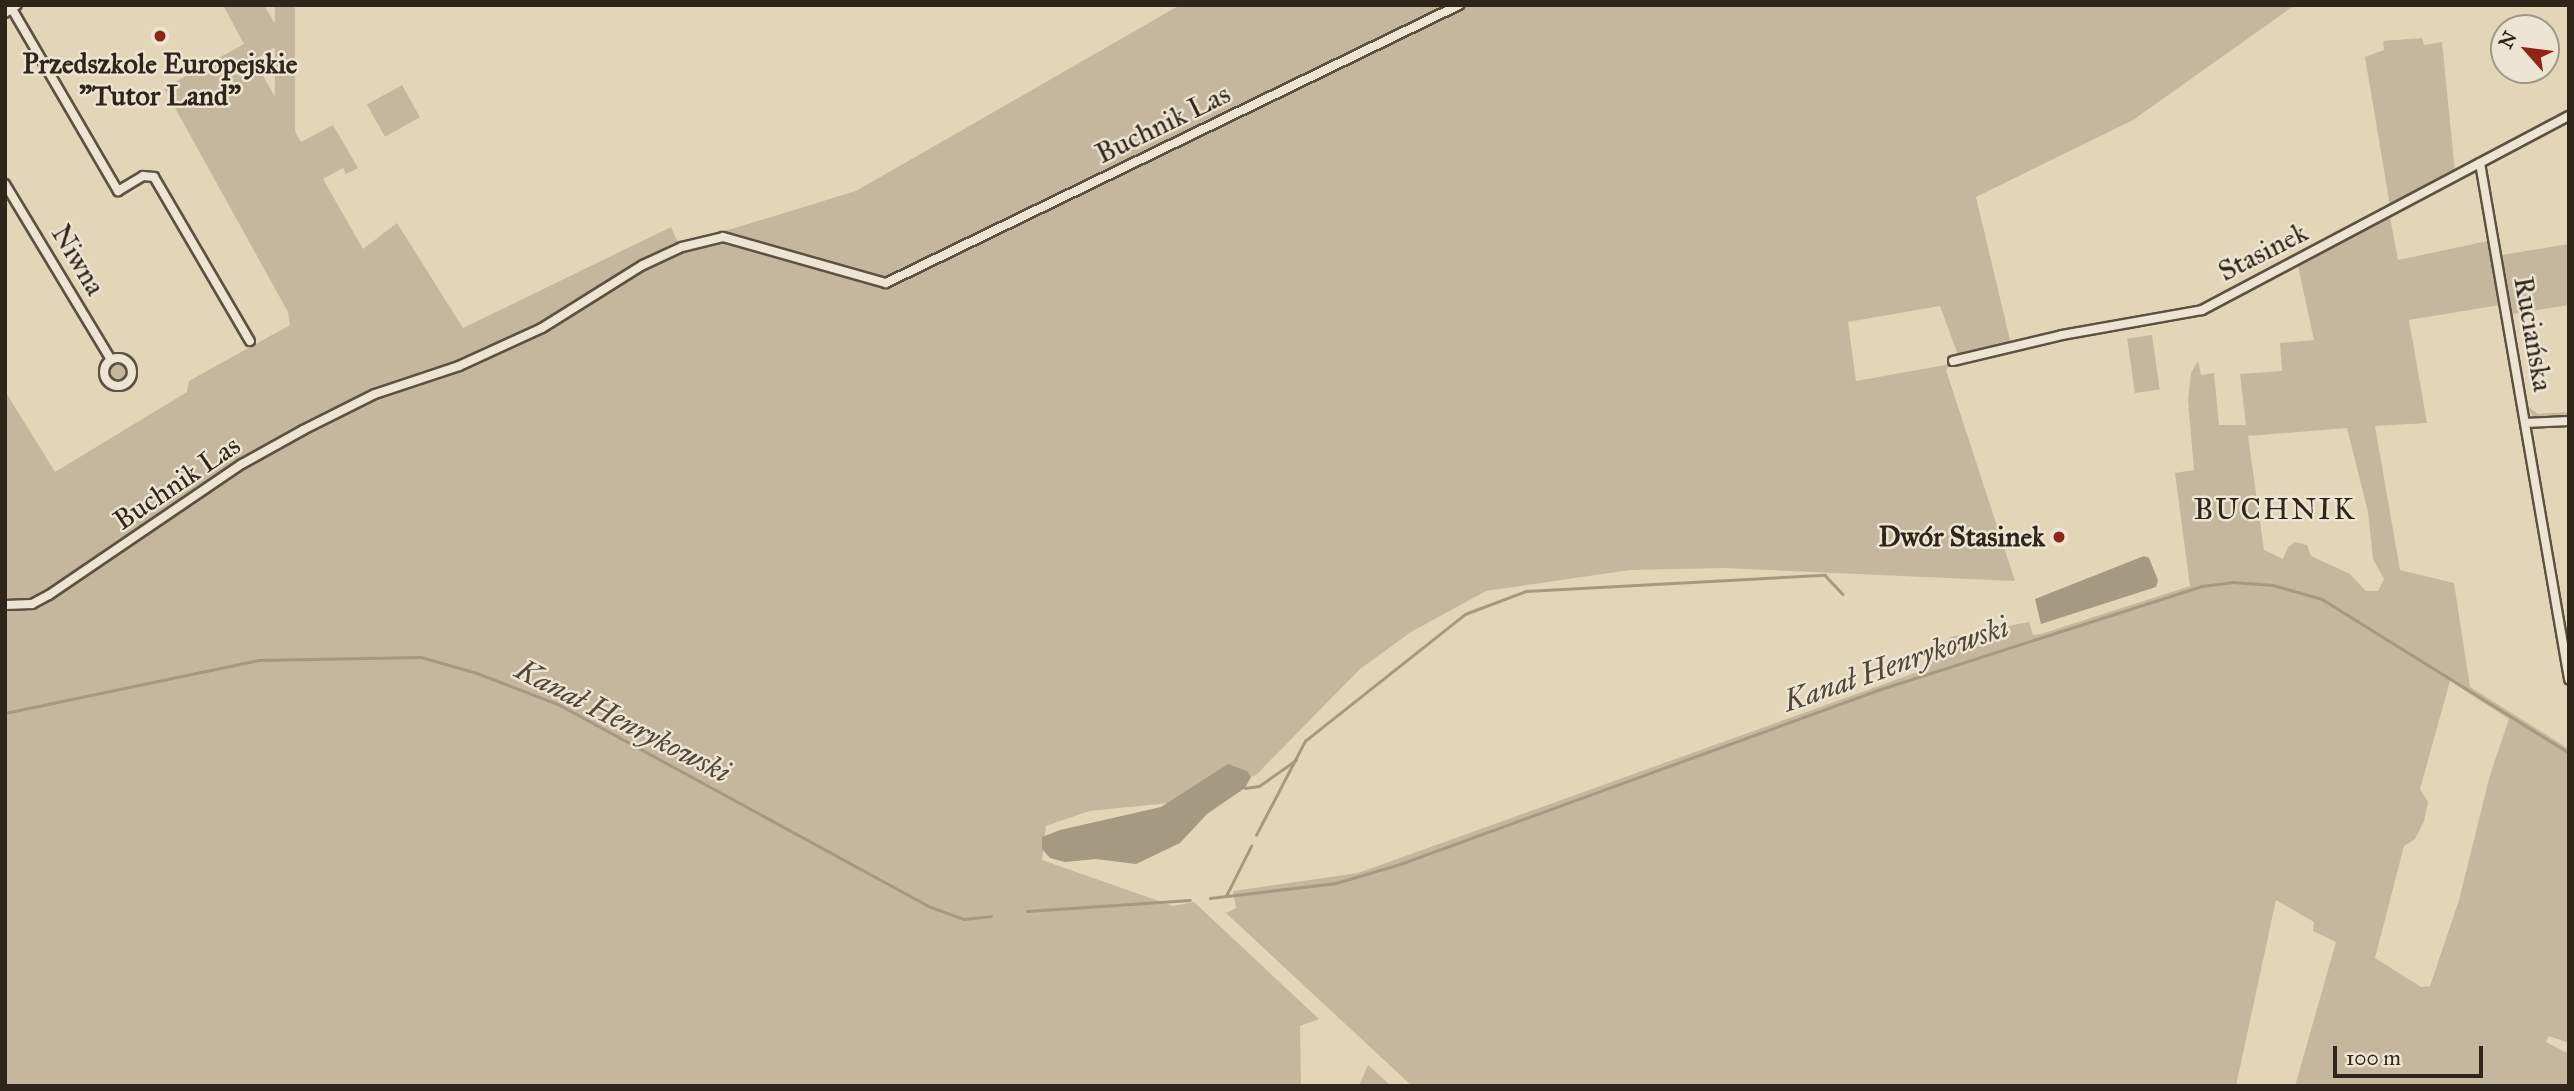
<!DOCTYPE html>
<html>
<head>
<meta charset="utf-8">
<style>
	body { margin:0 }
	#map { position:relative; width:2574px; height:1091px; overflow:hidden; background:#e3d5b8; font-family:"IM FELL Great Primer",serif }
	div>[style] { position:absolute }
	.green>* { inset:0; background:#c5b79d; transform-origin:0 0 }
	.round { border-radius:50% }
	.water>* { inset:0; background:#a69982 }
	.stream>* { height:2.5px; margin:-1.25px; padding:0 1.25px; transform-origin:1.25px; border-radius:1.25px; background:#a69982 }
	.roads { filter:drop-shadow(2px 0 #5d5141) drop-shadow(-2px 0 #5d5141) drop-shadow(0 2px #5d5141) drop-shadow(0 -2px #5d5141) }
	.street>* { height:8px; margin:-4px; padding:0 4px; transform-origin:4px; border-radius:4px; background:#ede4d1 }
	.street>.ring { margin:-4px; padding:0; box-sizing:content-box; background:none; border:8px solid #ede4d1; border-radius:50% }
	.dots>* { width:19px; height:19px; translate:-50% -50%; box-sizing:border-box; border:4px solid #ede4d1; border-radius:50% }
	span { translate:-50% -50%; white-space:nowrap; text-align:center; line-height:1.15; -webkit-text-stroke:5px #ede4d1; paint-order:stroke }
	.poi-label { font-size:28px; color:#302519; font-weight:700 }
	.right { translate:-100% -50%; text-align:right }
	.street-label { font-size:28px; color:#302519 }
	.neighbourhood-label { font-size:30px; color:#302519; letter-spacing:2px }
	.water-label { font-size:30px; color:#534838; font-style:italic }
	.frame { position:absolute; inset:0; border:7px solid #302519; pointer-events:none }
	.north { position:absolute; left:2490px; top:14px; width:70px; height:70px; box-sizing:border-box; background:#ede4d1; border:2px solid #a19887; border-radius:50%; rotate:298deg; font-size:19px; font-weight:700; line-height:28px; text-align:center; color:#302519 }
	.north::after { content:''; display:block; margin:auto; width:24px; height:32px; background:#8f2418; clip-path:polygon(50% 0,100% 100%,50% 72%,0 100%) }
	.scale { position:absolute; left:2333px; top:1046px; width:150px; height:32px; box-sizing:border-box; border:4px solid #302519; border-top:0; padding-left:9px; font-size:21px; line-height:24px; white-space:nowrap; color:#302519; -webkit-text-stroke:5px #ede4d1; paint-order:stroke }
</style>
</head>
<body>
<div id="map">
	<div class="green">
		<i style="clip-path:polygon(223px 5px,264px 5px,285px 41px,254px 60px,301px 142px,333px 125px,358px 168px,346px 174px,343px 168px,323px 179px,363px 249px,397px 223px,463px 328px,671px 227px,679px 245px,856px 191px,1180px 5px,2295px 5px,2133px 120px,1976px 197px,2011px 344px,1958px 355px,1940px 306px,1848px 322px,1856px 381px,1951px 364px,1946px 370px,2015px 581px,1724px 568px,1630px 570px,1486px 591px,1411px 632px,1360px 669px,1256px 775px,1179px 802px,1089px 811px,1046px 826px,1042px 860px,1173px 906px,1194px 902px,1319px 1019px,1300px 1026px,1301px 1086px,5px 1086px,5px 391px,55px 472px,187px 392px,189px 381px,290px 325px,288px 312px,164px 88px,244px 44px)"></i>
		<i style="left:275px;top:5px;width:20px;height:168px"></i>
		<i style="clip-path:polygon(2422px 38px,2424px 45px,2442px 42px,2455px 172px,2390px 206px,2365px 57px,2384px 50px,2383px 41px)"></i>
		<i style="left:402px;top:85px;width:37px;height:40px;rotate:61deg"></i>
		<i style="clip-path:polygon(evenodd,2390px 217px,2398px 260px,2488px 241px,2500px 305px,2409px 320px,2427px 423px,2375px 426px,2400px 570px,2454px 583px,2470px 687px,2569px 749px,2569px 1043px,2549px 1036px,2546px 1042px,2569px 1054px,2569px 1086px,2295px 1086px,2336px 942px,2313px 931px,2314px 922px,2276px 900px,2236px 1086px,1412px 1086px,1226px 913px,1236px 908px,1233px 891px,1358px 873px,1926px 669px,1930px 657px,1950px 637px,2029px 622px,2033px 635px,2041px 634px,2190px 586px,2175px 473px,2194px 470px,2188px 400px,2191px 373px,2198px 361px,2201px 375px,2214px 373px,2219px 425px,2246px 425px,2240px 374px,2282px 371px,2280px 343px,2314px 340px,2298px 266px,2390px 217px,2347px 428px,2368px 512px,2373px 559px,2384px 579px,2378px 591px,2366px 591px,2350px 574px,2311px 556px,2307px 545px,2295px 542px,2288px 547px,2283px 559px,2264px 550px,2248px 436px,2347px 428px,2390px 217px,2450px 681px,2509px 719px,2490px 775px,2459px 900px,2430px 986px,2421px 987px,2375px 958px,2404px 846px,2415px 839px,2424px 821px,2428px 802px,2420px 789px,2450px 681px)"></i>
		<i style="clip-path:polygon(2569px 244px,2569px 305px,2512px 314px,2502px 255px)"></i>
		<i style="left:2152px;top:335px;width:55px;height:25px;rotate:82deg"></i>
		<i class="round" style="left:109px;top:364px;width:18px;height:18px"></i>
		<i style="clip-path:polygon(2527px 406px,2538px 414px,2569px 412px,2569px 417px,2534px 418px)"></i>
		<i style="clip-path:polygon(1368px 1065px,1391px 1086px,1359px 1086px)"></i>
	</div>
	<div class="water">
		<i style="clip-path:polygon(2144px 556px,2149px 558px,2158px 580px,2156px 587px,2041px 624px,2035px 599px)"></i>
		<i style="clip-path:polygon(1228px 764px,1247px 771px,1251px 777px,1245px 788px,1207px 814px,1180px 843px,1136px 864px,1096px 859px,1065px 862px,1050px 858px,1042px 849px,1042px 837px,1060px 830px,1161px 807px)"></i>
	</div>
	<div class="stream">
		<i style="left:5px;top:713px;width:259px;rotate:-11.8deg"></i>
		<i style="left:259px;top:660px;width:162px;rotate:-1.1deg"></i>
		<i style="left:421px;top:657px;width:58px;rotate:15.9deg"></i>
		<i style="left:477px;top:673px;width:89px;rotate:21.1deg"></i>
		<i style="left:560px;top:705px;width:422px;rotate:28.6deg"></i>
		<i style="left:931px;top:907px;width:35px;rotate:20deg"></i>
		<i style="left:964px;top:919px;width:27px;rotate:-6deg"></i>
		<i style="left:1245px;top:788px;width:14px;rotate:-8deg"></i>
		<i style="left:1259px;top:786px;width:45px;rotate:-35.1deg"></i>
		<i style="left:1256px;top:835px;width:106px;rotate:-62.5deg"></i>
		<i style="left:1305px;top:741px;width:204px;rotate:-38.4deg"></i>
		<i style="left:1465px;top:614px;width:65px;rotate:-20.7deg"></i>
		<i style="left:1526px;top:591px;width:299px;rotate:-3.1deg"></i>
		<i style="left:1825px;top:575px;width:26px;rotate:47deg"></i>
		<i style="left:1226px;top:896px;width:56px;rotate:-63.4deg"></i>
		<i style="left:1210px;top:898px;width:127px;rotate:-6.8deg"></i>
		<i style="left:1336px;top:883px;width:67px;rotate:-16.5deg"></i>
		<i style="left:1400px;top:864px;width:509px;rotate:-20deg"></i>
		<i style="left:1878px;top:690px;width:339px;rotate:-17.8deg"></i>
		<i style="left:2201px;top:586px;width:31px;rotate:-7deg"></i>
		<i style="left:2232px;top:582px;width:41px;rotate:4.2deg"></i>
		<i style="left:2273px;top:585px;width:51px;rotate:15.9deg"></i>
		<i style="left:2322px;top:599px;width:291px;rotate:31.9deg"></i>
		<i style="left:1027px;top:911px;width:163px;rotate:-3.9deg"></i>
	</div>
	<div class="roads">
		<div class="street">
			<i style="left:12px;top:9px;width:211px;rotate:59.8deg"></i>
			<i style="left:118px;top:191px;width:29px;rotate:-31deg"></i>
			<i style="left:143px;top:176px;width:11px;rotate:5deg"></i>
			<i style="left:154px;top:177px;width:190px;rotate:59.7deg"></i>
			<i style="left:5px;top:13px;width:14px;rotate:-34deg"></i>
			<i style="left:2480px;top:163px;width:524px;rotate:80.21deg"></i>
			<i style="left:5px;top:184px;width:205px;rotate:58.9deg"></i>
			<i class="ring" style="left:104px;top:358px;width:20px;height:20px"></i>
			<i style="left:1953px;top:361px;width:112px;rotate:-13.4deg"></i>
			<i style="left:2062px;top:335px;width:142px;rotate:-10.1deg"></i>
			<i style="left:2202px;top:310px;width:415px;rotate:-27.9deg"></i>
			<i style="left:2525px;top:423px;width:44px;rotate:-2.6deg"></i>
			<i style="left:5px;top:605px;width:27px;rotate:-2deg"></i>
			<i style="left:32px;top:604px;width:19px;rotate:-28deg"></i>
			<i style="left:49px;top:595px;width:233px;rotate:-34.2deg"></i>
			<i style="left:242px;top:464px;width:70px;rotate:-29.1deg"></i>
			<i style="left:303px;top:430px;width:80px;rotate:-26.6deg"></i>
			<i style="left:375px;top:394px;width:89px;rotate:-18.4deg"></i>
			<i style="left:459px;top:366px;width:91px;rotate:-24.6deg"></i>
			<i style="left:542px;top:328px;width:119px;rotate:-32deg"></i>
			<i style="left:643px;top:265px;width:43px;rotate:-24.8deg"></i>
			<i style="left:682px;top:247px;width:42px;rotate:-13.7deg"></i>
			<i style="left:723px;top:237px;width:169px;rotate:15.8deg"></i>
			<i style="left:886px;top:283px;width:637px;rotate:-25.88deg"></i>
		</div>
	</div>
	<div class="dots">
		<i style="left:160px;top:36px;background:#8f2418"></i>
		<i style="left:2059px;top:537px;background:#8f2418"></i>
	</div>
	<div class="poi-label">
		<span style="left:160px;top:80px">Przedszkole Europejskie<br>"Tutor Land"</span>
		<span class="right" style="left:2045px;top:537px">Dwór Stasinek</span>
	</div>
	<div class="street-label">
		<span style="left:1163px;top:124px;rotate:-26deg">Buchnik Las</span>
		<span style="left:2263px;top:252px;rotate:-27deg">Stasinek</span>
		<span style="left:78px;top:260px;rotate:59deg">Niwna</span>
		<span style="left:2533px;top:334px;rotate:80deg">Ruciańska</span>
		<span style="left:177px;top:483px;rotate:-34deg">Buchnik Las</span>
	</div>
	<div class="neighbourhood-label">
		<span style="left:2275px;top:509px">BUCHNIK</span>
	</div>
	<div class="water-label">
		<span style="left:1896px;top:664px;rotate:-19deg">Kanał Henrykowski</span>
		<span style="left:623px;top:721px;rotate:27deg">Kanał Henrykowski</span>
	</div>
	<div class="frame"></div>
	<div class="north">N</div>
	<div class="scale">100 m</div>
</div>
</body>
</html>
